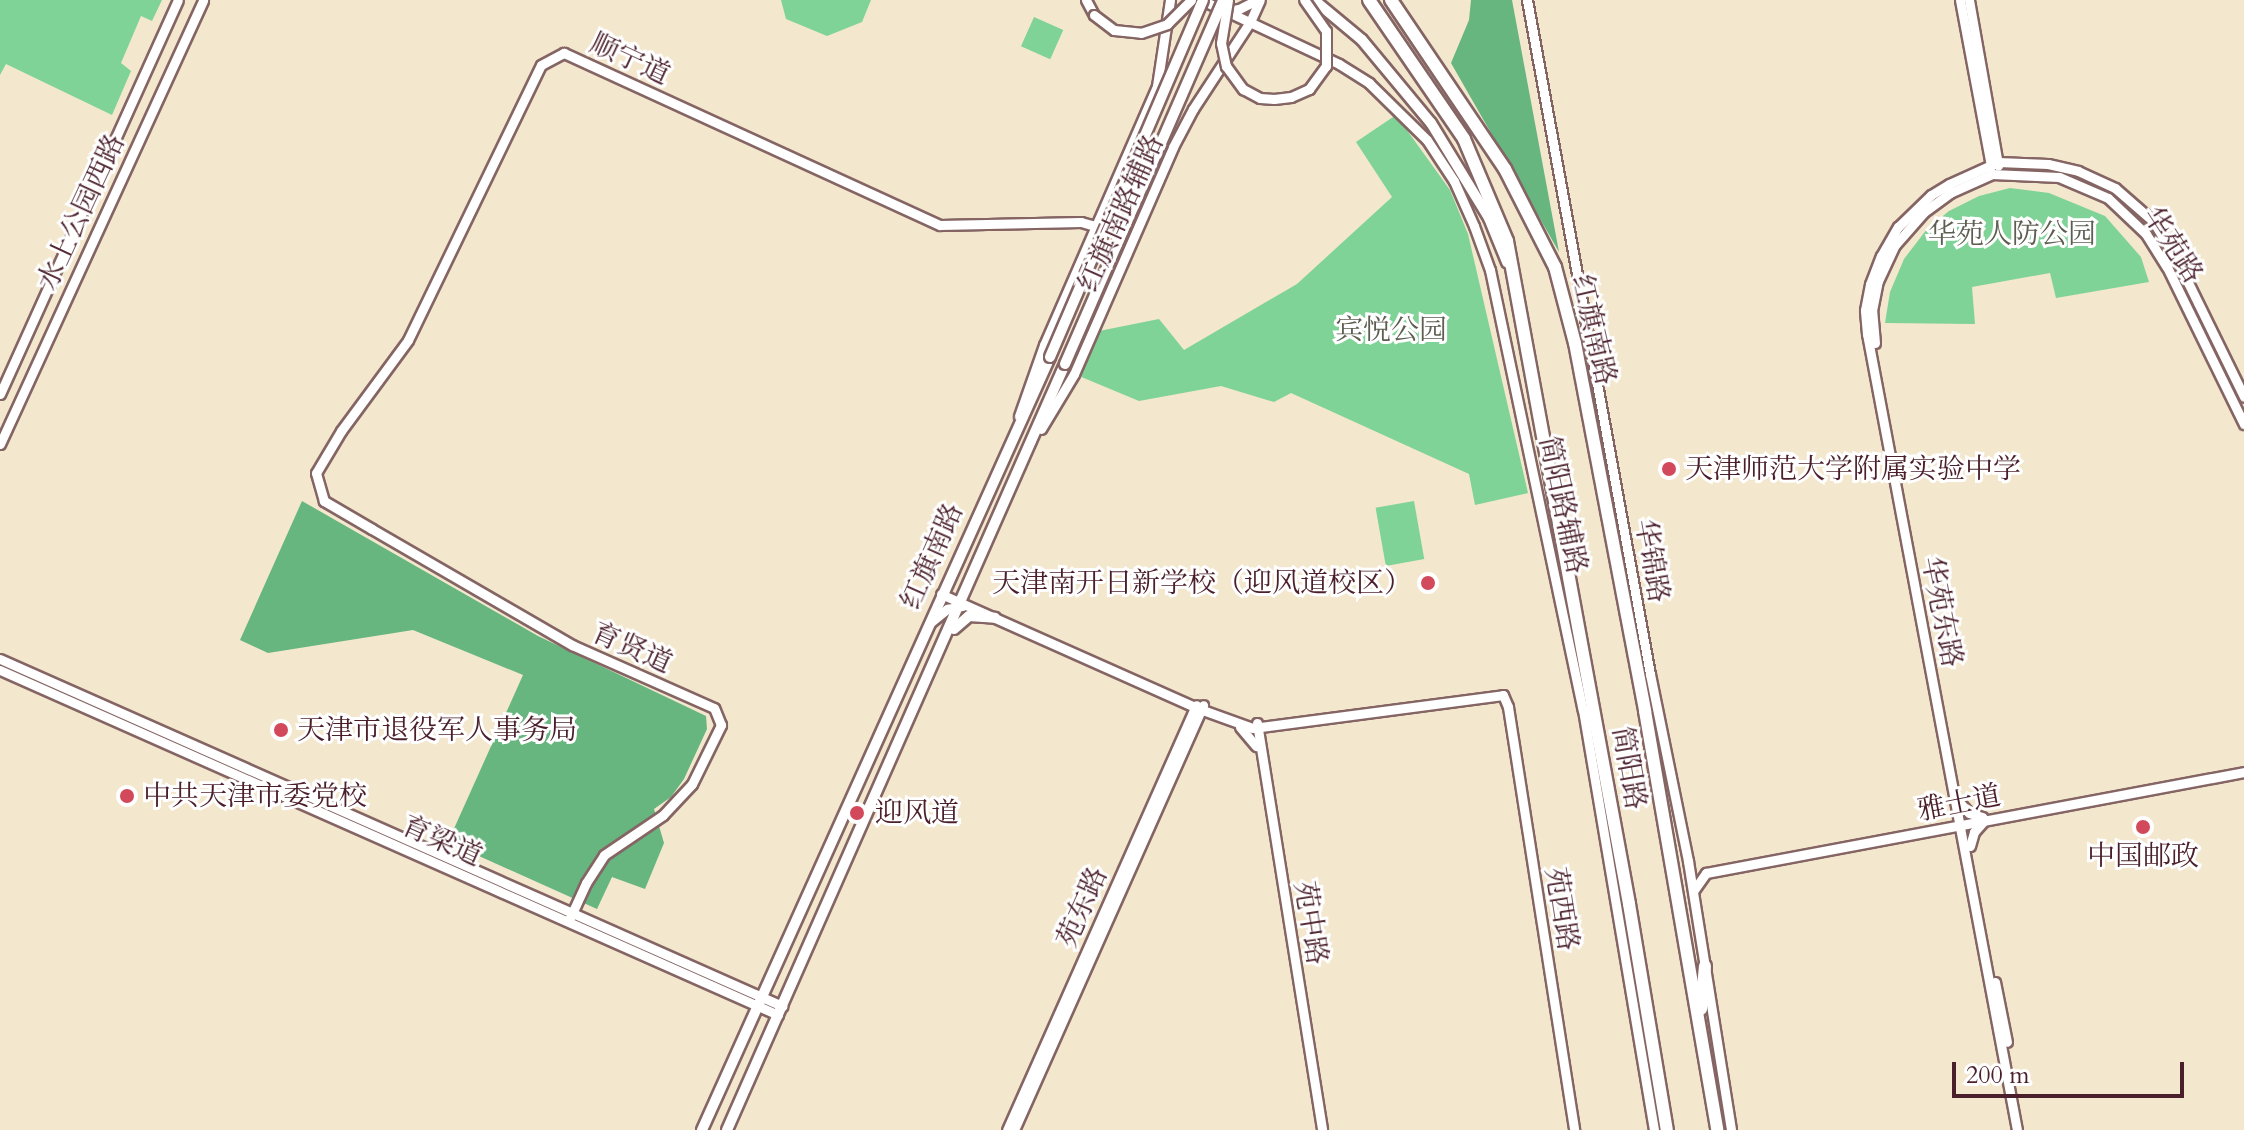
<!DOCTYPE html>
<html>
<head>
<meta charset="utf-8">
<style>
	body { margin:0 }
	#map { position:relative; width:2244px; height:1130px; overflow:hidden; background:#f3e7ce; font-family:Cardo,"Noto Serif SC",serif }
	div>[style] { position:absolute }
	.green>* { inset:0; background:#7fd396; transform-origin:0 0 }
	.forest>* { inset:0; background:#67b57f }
	.roads { filter:drop-shadow(2px 0 #856564) drop-shadow(-2px 0 #856564) drop-shadow(0 2px #856564) drop-shadow(0 -2px #856564) }
	.secondary>* { height:9px; margin:-4.5px; padding:0 4.5px; transform-origin:4.5px; border-radius:4.5px; background:#fff }
	.primary>* { height:10px; margin:-5px; padding:0 5px; transform-origin:5px; border-radius:5px; background:#fff }
	.highway>* { height:12px; margin:-6px; padding:0 6px; transform-origin:6px; border-radius:6px; background:#fff }
	.bridges { filter:drop-shadow(2px 0 #856564) drop-shadow(-2px 0 #856564) drop-shadow(0 2px #856564) drop-shadow(0 -2px #856564) }
	.secondary-bridge>* { height:9px; margin:-4.5px; padding:0 4.5px; transform-origin:4.5px; border-radius:4.5px; background:#fff }
	.primary-bridge>* { height:10px; margin:-5px; padding:0 5px; transform-origin:5px; border-radius:5px; background:#fff }
	.dots>* { width:22px; height:22px; translate:-50% -50%; box-sizing:border-box; border:4px solid #fff; border-radius:50% }
	span { translate:-50% -50%; white-space:nowrap; text-align:center; line-height:1.15; -webkit-text-stroke:6px #fff; paint-order:stroke }
	.street-label { font-size:28px; color:#4a1f2b }
	.park-label { font-size:28px; color:#5d5e50 }
	.poi-label { font-size:28px; color:#4a1f2b }
	.left { translate:0 -50%; text-align:left }
	.right { translate:-100% -50%; text-align:right }
	.scale { position:absolute; left:1952px; top:1062px; width:232px; height:36px; box-sizing:border-box; border:4px solid #4a1f2b; border-top:0; padding-left:10px; font-size:24px; line-height:28px; white-space:nowrap; color:#4a1f2b; -webkit-text-stroke:6px #fff; paint-order:stroke }
</style>
</head>
<body>
<div id="map">
	<div class="green">
		<i style="clip-path:polygon(0 0,162px 0,152px 21px,141px 16px,121px 63px,131px 71px,112px 115px,6px 64px,0 75px)"></i>
		<i style="clip-path:polygon(781px 0,871px 0,862px 22px,827px 36px,786px 19px)"></i>
		<i style="left:1034px;top:17px;width:32px;height:32px;rotate:24deg"></i>
		<i style="clip-path:polygon(1396px 115px,1450px 190px,1468px 234px,1528px 493px,1475px 505px,1469px 474px,1291px 393px,1274px 402px,1221px 386px,1139px 401px,1079px 376px,1099px 331px,1159px 319px,1184px 350px,1297px 284px,1392px 197px,1356px 142px)"></i>
		<i style="clip-path:polygon(2010px 188px,2049px 193px,2105px 216px,2141px 257px,2149px 282px,2056px 298px,2050px 273px,1972px 287px,1975px 324px,1885px 323px,1890px 292px,1904px 259px,1927px 229px,1949px 211px,1979px 196px)"></i>
		<i style="left:1414px;top:501px;width:59px;height:39px;rotate:80deg"></i>
	</div>
	<div class="forest">
		<i style="clip-path:polygon(1471px 0,1512px 0,1559px 252px,1451px 63px,1469px 20px)"></i>
		<i style="clip-path:polygon(302px 501px,538px 636px,706px 716px,707px 729px,684px 779px,671px 797px,654px 809px,664px 843px,645px 889px,612px 877px,597px 909px,448px 842px,523px 675px,413px 630px,268px 653px,240px 640px)"></i>
	</div>
	<div class="roads">
		<div class="secondary">
			<i style="left:1086px;top:0;width:17px;rotate:62deg"></i>
			<i style="left:1201px;top:0;width:27px;rotate:24deg"></i>
			<i style="left:1226px;top:11px;width:13px;rotate:-9deg"></i>
			<i style="left:1239px;top:9px;width:20px;rotate:-27deg"></i>
			<i style="left:1527px;top:0;width:685px;rotate:79.66deg"></i>
			<i style="left:1650px;top:674px;width:191px;rotate:78.5deg"></i>
			<i style="left:1688px;top:861px;width:272px;rotate:80.9deg"></i>
			<i style="left:1960px;top:0;width:169px;rotate:79.4deg"></i>
			<i style="left:1969px;top:0;width:168px;rotate:80deg"></i>
			<i style="left:1226px;top:11px;width:125px;rotate:25.1deg"></i>
			<i style="left:1339px;top:64px;width:36px;rotate:32deg"></i>
			<i style="left:1369px;top:83px;width:81px;rotate:44.5deg"></i>
			<i style="left:1427px;top:140px;width:49px;rotate:56.6deg"></i>
			<i style="left:1454px;top:181px;width:49px;rotate:66deg"></i>
			<i style="left:1474px;top:226px;width:47px;rotate:70deg"></i>
			<i style="left:1490px;top:270px;width:450px;rotate:78.1deg"></i>
			<i style="left:1583px;top:710px;width:426px;rotate:80.4deg"></i>
			<i style="left:1875px;top:343px;width:32px;rotate:-95deg"></i>
			<i style="left:1872px;top:311px;width:31px;rotate:-79deg"></i>
			<i style="left:1878px;top:281px;width:40px;rotate:-65deg"></i>
			<i style="left:1895px;top:245px;width:44px;rotate:-48.7deg"></i>
			<i style="left:1924px;top:212px;width:32px;rotate:-36deg"></i>
			<i style="left:1950px;top:193px;width:46px;rotate:-24.3deg"></i>
			<i style="left:1992px;top:174px;width:67px;rotate:2.6deg"></i>
			<i style="left:2059px;top:177px;width:53px;rotate:23.2deg"></i>
			<i style="left:2108px;top:198px;width:52px;rotate:43.5deg"></i>
			<i style="left:2146px;top:234px;width:39px;rotate:58deg"></i>
			<i style="left:2167px;top:267px;width:175px;rotate:63.9deg"></i>
			<i style="left:0;top:394px;width:432px;rotate:-65.7deg"></i>
			<i style="left:1019px;top:416px;width:75px;rotate:-70.6deg"></i>
			<i style="left:1044px;top:345px;width:283px;rotate:-66.4deg"></i>
			<i style="left:1157px;top:86px;width:87px;rotate:-81.4deg"></i>
			<i style="left:1041px;top:429px;width:64px;rotate:-59deg"></i>
			<i style="left:1074px;top:374px;width:248px;rotate:-66.4deg"></i>
			<i style="left:1173px;top:147px;width:43px;rotate:-62.2deg"></i>
			<i style="left:1193px;top:109px;width:104px;rotate:-56.8deg"></i>
			<i style="left:1250px;top:22px;width:24px;rotate:-66deg"></i>
			<i style="left:0;top:444px;width:488px;rotate:-65.4deg"></i>
			<i style="left:941px;top:594px;width:280px;rotate:24deg"></i>
			<i style="left:1197px;top:708px;width:59px;rotate:19.7deg"></i>
			<i style="left:1253px;top:728px;width:252px;rotate:-7.5deg"></i>
			<i style="left:931px;top:622px;width:21px;rotate:-39deg"></i>
			<i style="left:947px;top:609px;width:16px;rotate:-11deg"></i>
			<i style="left:0;top:659px;width:856px;rotate:23.93deg"></i>
			<i style="left:0;top:670px;width:851px;rotate:23.91deg"></i>
			<i style="left:1503px;top:695px;width:13px;rotate:67deg"></i>
			<i style="left:1508px;top:707px;width:428px;rotate:81.1deg"></i>
			<i style="left:1257px;top:723px;width:412px;rotate:80.9deg"></i>
			<i style="left:1240px;top:727px;width:25px;rotate:50deg"></i>
			<i style="left:1961px;top:804px;width:12px;rotate:48deg"></i>
			<i style="left:1969px;top:813px;width:14px;rotate:17deg"></i>
			<i style="left:1970px;top:846px;width:15px;rotate:-74deg"></i>
			<i style="left:1974px;top:832px;width:13px;rotate:-48deg"></i>
			<i style="left:1694px;top:890px;width:21px;rotate:-55deg"></i>
			<i style="left:1706px;top:873px;width:547px;rotate:-10.63deg"></i>
			<i style="left:569px;top:920px;width:41px;rotate:-65.3deg"></i>
			<i style="left:586px;top:883px;width:33px;rotate:-57deg"></i>
			<i style="left:604px;top:855px;width:71px;rotate:-34.1deg"></i>
			<i style="left:663px;top:815px;width:42px;rotate:-46.9deg"></i>
			<i style="left:692px;top:784px;width:66px;rotate:-63.8deg"></i>
			<i style="left:721px;top:725px;width:18px;rotate:-112deg"></i>
			<i style="left:714px;top:708px;width:155px;rotate:-156.1deg"></i>
			<i style="left:572px;top:645px;width:231px;rotate:-149.9deg"></i>
			<i style="left:372px;top:529px;width:56px;rotate:-149.7deg"></i>
			<i style="left:324px;top:501px;width:29px;rotate:-106deg"></i>
			<i style="left:316px;top:473px;width:49px;rotate:-59.2deg"></i>
			<i style="left:341px;top:431px;width:113px;rotate:-53.6deg"></i>
			<i style="left:408px;top:340px;width:305px;rotate:-64.2deg"></i>
			<i style="left:541px;top:65px;width:26px;rotate:-28deg"></i>
			<i style="left:564px;top:53px;width:413px;rotate:24.6deg"></i>
			<i style="left:940px;top:225px;width:141px;rotate:-1.2deg"></i>
			<i style="left:1081px;top:222px;width:15px;rotate:16deg"></i>
			<i style="left:1995px;top:982px;width:61px;rotate:78.7deg"></i>
			<i style="left:1007px;top:1130px;width:465px;rotate:-66deg"></i>
			<i style="left:1014px;top:1130px;width:465px;rotate:-66deg"></i>
			<i style="left:2017px;top:1130px;width:810px;rotate:-100.67deg"></i>
			<i style="left:1867px;top:334px;width:24px;rotate:-95deg"></i>
			<i style="left:1865px;top:310px;width:26px;rotate:-79deg"></i>
			<i style="left:1870px;top:284px;width:30px;rotate:-69deg"></i>
			<i style="left:1881px;top:256px;width:34px;rotate:-60deg"></i>
			<i style="left:1898px;top:227px;width:46px;rotate:-44.1deg"></i>
			<i style="left:1931px;top:195px;width:21px;rotate:-31deg"></i>
			<i style="left:1949px;top:184px;width:54px;rotate:-24.2deg"></i>
			<i style="left:1998px;top:162px;width:50px;rotate:2.3deg"></i>
			<i style="left:2048px;top:164px;width:31px;rotate:13deg"></i>
			<i style="left:2078px;top:171px;width:41px;rotate:24.7deg"></i>
			<i style="left:2115px;top:188px;width:50px;rotate:41deg"></i>
			<i style="left:2153px;top:221px;width:48px;rotate:58.6deg"></i>
			<i style="left:2178px;top:262px;width:150px;rotate:63.9deg"></i>
		</div>
		<div class="primary">
			<i style="left:1314px;top:0;width:62px;rotate:39.8deg"></i>
			<i style="left:1362px;top:40px;width:108px;rotate:50.3deg"></i>
			<i style="left:1431px;top:123px;width:111px;rotate:58.6deg"></i>
			<i style="left:1489px;top:218px;width:48px;rotate:67.8deg"></i>
			<i style="left:954px;top:629px;width:20px;rotate:-41deg"></i>
			<i style="left:969px;top:616px;width:26px;rotate:4deg"></i>
			<i style="left:702px;top:1130px;width:848px;rotate:-65.76deg"></i>
			<i style="left:727px;top:1130px;width:837px;rotate:-66.19deg"></i>
		</div>
		<div class="highway">
			<i style="left:1369px;top:0;width:168px;rotate:55.6deg"></i>
			<i style="left:1464px;top:139px;width:111px;rotate:67.1deg"></i>
			<i style="left:1507px;top:241px;width:674px;rotate:79.57deg"></i>
			<i style="left:1629px;top:904px;width:229px;rotate:80.5deg"></i>
			<i style="left:1391px;top:0;width:204px;rotate:56deg"></i>
			<i style="left:1505px;top:169px;width:110px;rotate:63deg"></i>
			<i style="left:1555px;top:267px;width:79px;rotate:75.3deg"></i>
			<i style="left:1575px;top:343px;width:375px;rotate:79.2deg"></i>
			<i style="left:1645px;top:711px;width:425px;rotate:80.2deg"></i>
			<i style="left:1701px;top:1009px;width:43px;rotate:-84.7deg"></i>
		</div>
	</div>
	<div class="bridges">
		<div class="secondary-bridge">
			<i style="left:1228px;top:0;width:44px;rotate:99.2deg"></i>
			<i style="left:1221px;top:43px;width:24px;rotate:78deg"></i>
			<i style="left:1226px;top:66px;width:29px;rotate:54deg"></i>
			<i style="left:1243px;top:89px;width:19px;rotate:28deg"></i>
			<i style="left:1260px;top:98px;width:14px;rotate:4deg"></i>
			<i style="left:1274px;top:99px;width:17px;rotate:-7deg"></i>
			<i style="left:1291px;top:97px;width:20px;rotate:-24deg"></i>
			<i style="left:1309px;top:89px;width:29px;rotate:-54deg"></i>
			<i style="left:1326px;top:66px;width:35px;rotate:-90deg"></i>
			<i style="left:1326px;top:31px;width:38px;rotate:-125deg"></i>
			<i style="left:1094px;top:15px;width:25px;rotate:37deg"></i>
			<i style="left:1114px;top:30px;width:27px;rotate:6deg"></i>
			<i style="left:1141px;top:33px;width:28px;rotate:-19deg"></i>
			<i style="left:1167px;top:24px;width:34px;rotate:-45deg"></i>
		</div>
		<div class="primary-bridge">
			<i style="left:1050px;top:357px;width:388px;rotate:-66.8deg"></i>
			<i style="left:1065px;top:364px;width:397px;rotate:-66.5deg"></i>
		</div>
	</div>
	<div class="dots">
		<i style="left:1669px;top:469px;background:#d1495b"></i>
		<i style="left:1428px;top:583px;background:#d1495b"></i>
		<i style="left:281px;top:730px;background:#d1495b"></i>
		<i style="left:127px;top:796px;background:#d1495b"></i>
		<i style="left:857px;top:813px;background:#d1495b"></i>
		<i style="left:2143px;top:827px;background:#d1495b"></i>
	</div>
	<div class="street-label">
		<span style="left:630px;top:59px;rotate:25deg">顺宁道</span>
		<span style="left:81px;top:212px;rotate:-65deg">水上公园西路</span>
		<span style="left:1121px;top:213px;rotate:-66deg">红旗南路辅路</span>
		<span style="left:2173px;top:245px;rotate:57deg">华苑路</span>
		<span style="left:1594px;top:330px;rotate:77deg">红旗南路</span>
		<span style="left:1563px;top:505px;rotate:78deg">简阳路辅路</span>
		<span style="left:932px;top:556px;rotate:-66deg">红旗南路</span>
		<span style="left:1652px;top:561px;rotate:80deg">华锦路</span>
		<span style="left:1942px;top:612px;rotate:79deg">华苑东路</span>
		<span style="left:632px;top:648px;rotate:24deg">育贤道</span>
		<span style="left:1629px;top:768px;rotate:80deg">简阳路</span>
		<span style="left:1959px;top:803px;rotate:-11deg">雅士道</span>
		<span style="left:442px;top:841px;rotate:24deg">育梁道</span>
		<span style="left:1082px;top:907px;rotate:-66deg">苑东路</span>
		<span style="left:1562px;top:909px;rotate:81deg">苑西路</span>
		<span style="left:1311px;top:923px;rotate:81deg">苑中路</span>
	</div>
	<div class="park-label">
		<span style="left:2012px;top:234px">华苑人防公园</span>
		<span style="left:1391px;top:330px">宾悦公园</span>
	</div>
	<div class="poi-label">
		<span class="left" style="left:1685px;top:469px">天津师范大学附属实验中学</span>
		<span class="right" style="left:1412px;top:583px">天津南开日新学校（迎风道校区）</span>
		<span class="left" style="left:297px;top:730px">天津市退役军人事务局</span>
		<span class="left" style="left:143px;top:796px">中共天津市委党校</span>
		<span class="left" style="left:875px;top:813px">迎风道</span>
		<span style="left:2143px;top:856px">中国邮政</span>
	</div>
	<div class="scale">200 m</div>
</div>
</body>
</html>
